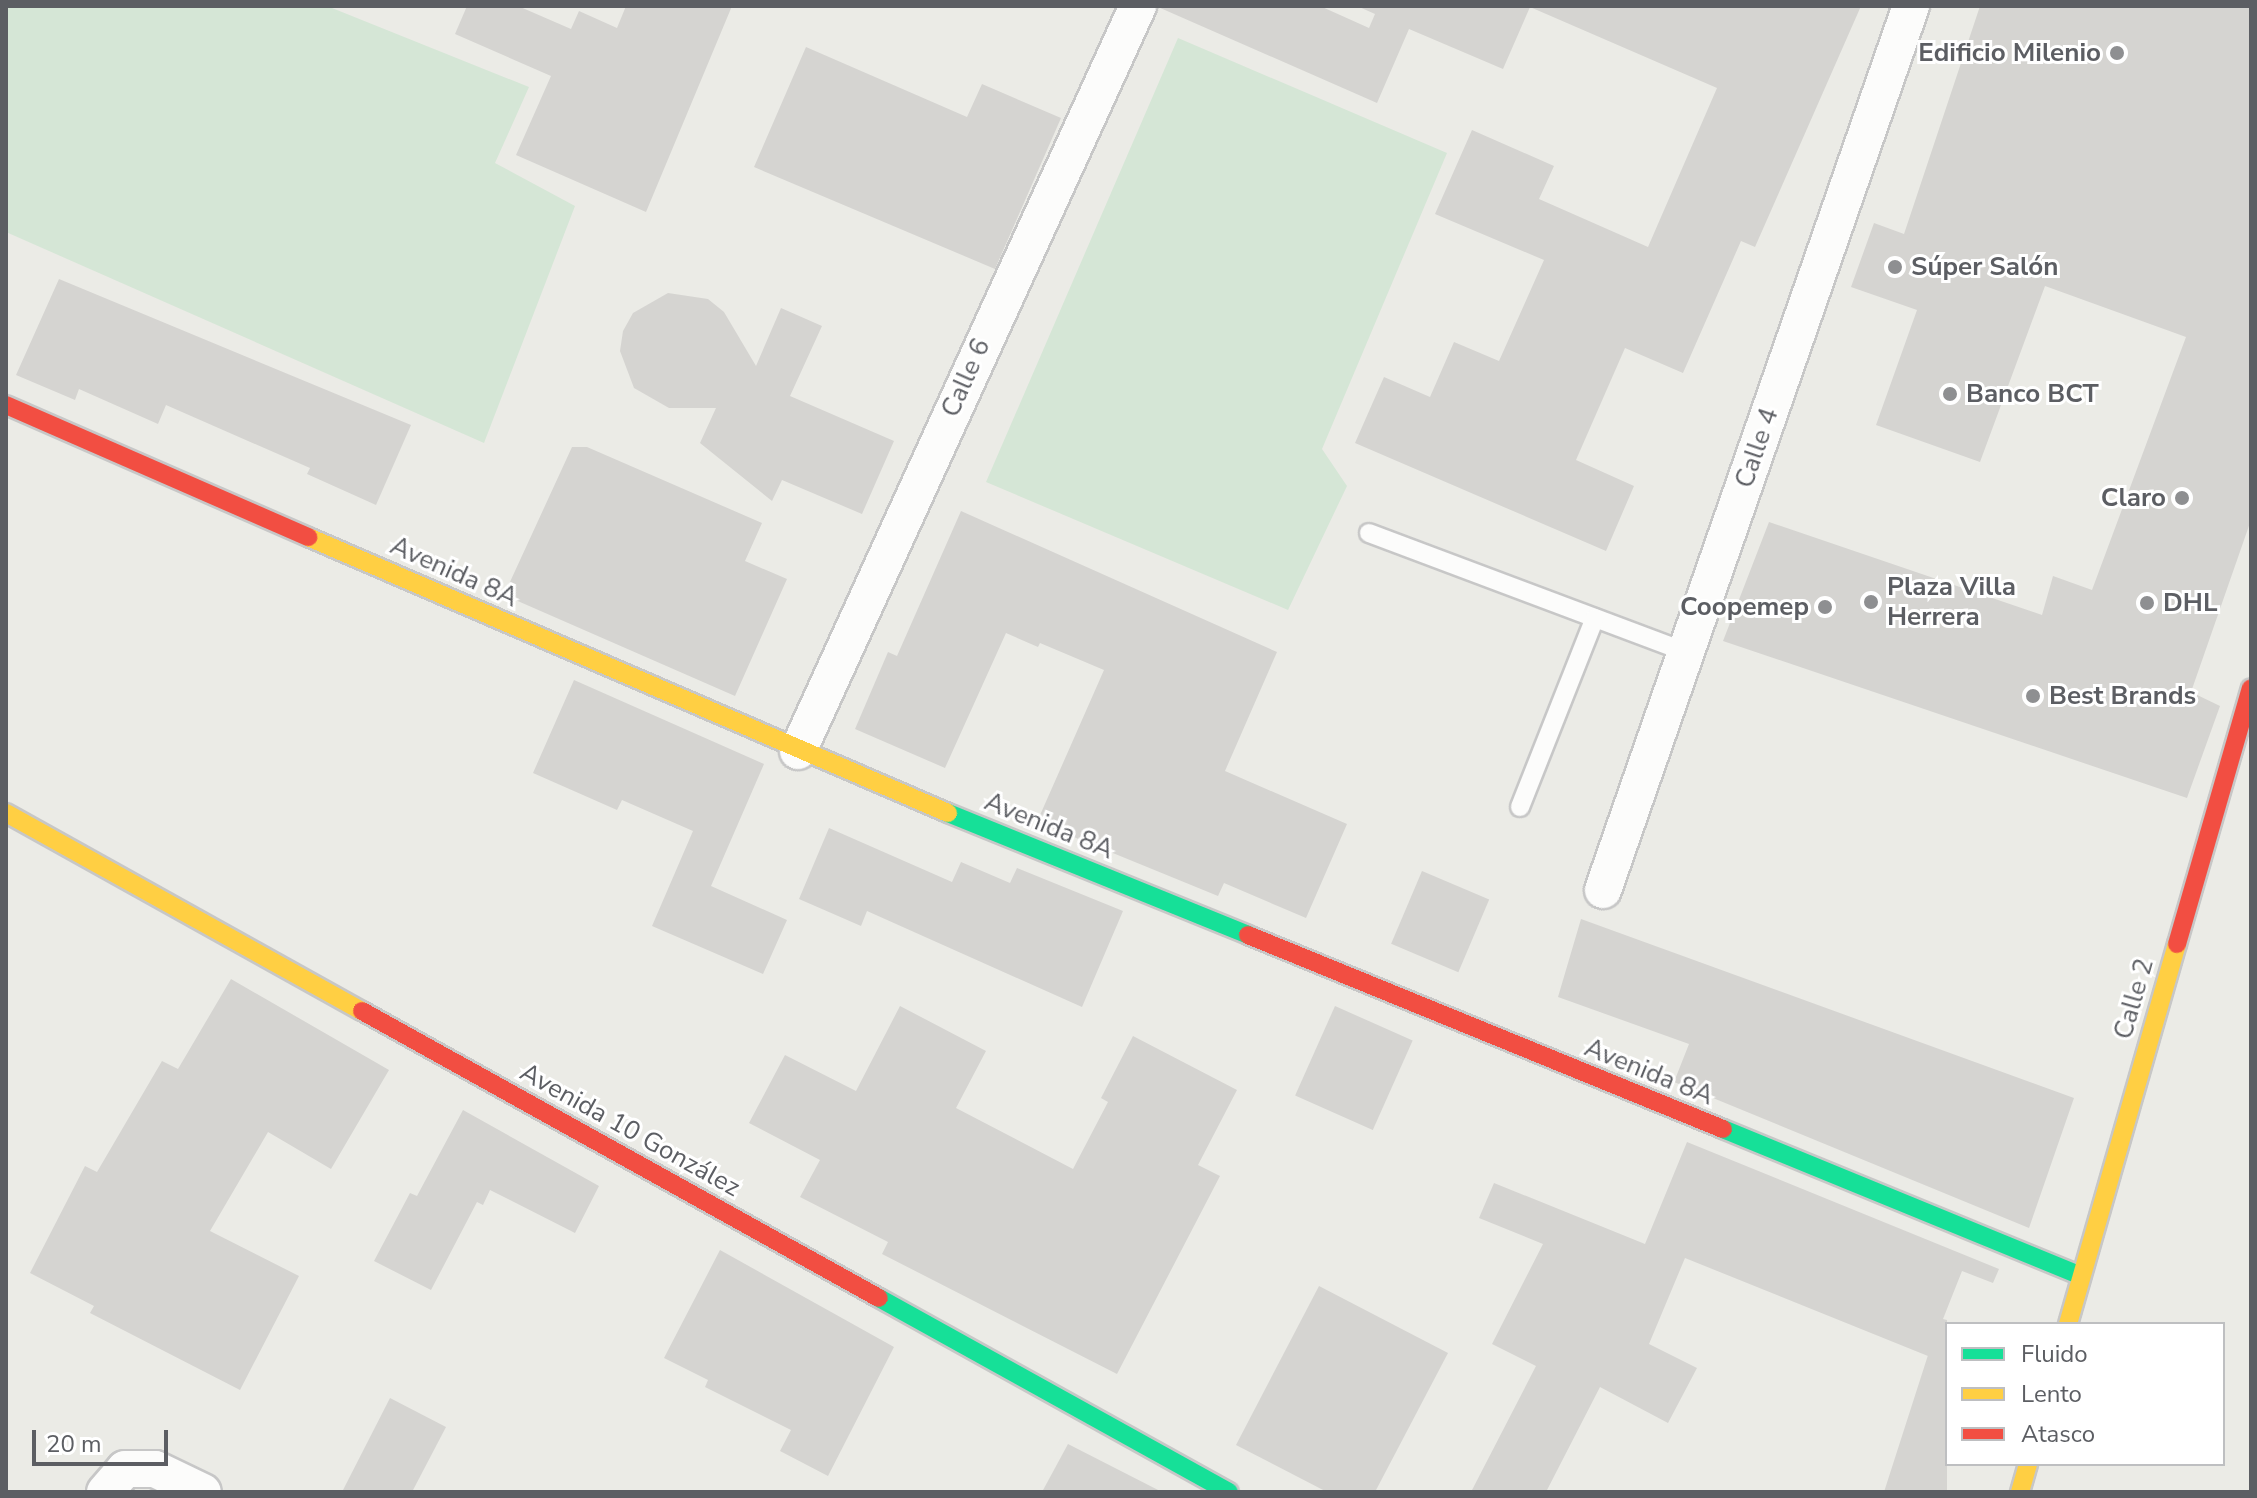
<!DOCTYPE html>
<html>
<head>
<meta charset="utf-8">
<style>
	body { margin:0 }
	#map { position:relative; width:2257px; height:1498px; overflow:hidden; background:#ebebe6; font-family:"Nunito Sans",sans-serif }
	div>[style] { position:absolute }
	.green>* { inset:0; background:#d5e6d6 }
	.building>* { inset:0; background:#d5d4d1; transform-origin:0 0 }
	.roads { filter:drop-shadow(2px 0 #c7c7c7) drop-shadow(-2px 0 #c7c7c7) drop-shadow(0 2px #c7c7c7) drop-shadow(0 -2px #c7c7c7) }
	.lane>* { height:18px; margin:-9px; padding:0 9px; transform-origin:9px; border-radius:9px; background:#fcfcfb }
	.street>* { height:36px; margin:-18px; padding:0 18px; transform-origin:18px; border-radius:18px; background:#fcfcfb }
	.fast>* { height:18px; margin:-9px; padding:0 9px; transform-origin:9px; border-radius:9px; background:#16e098 }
	.slow>* { height:18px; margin:-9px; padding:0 9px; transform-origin:9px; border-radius:9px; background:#ffcf43 }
	.jam>* { height:18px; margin:-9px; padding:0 9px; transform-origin:9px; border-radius:9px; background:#f24e42 }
	.dots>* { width:22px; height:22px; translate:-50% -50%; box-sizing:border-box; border:4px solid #fff; border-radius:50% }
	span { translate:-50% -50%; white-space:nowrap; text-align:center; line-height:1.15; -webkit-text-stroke:6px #fff; paint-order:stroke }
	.poi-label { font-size:26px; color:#5c5e63; font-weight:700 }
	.right { translate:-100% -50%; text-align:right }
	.left { translate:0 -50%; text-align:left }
	.street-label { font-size:26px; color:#5c5e63 }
	.frame { position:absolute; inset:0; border:8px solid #5c5e63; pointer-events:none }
	.legend { position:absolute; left:1945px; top:1322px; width:280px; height:144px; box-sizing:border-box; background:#fff; border:2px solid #bebfc1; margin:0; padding:10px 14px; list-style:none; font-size:24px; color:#5c5e63 }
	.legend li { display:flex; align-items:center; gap:16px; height:40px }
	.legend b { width:40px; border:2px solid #bebfc1 }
	.scale { position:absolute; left:32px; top:1430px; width:136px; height:36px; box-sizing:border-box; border:4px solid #5c5e63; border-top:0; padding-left:10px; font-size:24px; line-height:28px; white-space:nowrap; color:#5c5e63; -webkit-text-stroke:6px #fff; paint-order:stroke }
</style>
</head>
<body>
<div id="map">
	<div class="green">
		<i style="clip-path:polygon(6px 6px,327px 6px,529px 87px,495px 163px,575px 206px,484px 443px,6px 232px)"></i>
		<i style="clip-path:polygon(1178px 38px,1447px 153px,1322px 449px,1347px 486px,1288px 610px,986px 482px)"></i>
	</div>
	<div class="building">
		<i style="clip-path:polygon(467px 6px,518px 6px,571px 29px,579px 11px,617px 28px,626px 6px,732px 6px,646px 212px,516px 155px,551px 76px,455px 34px)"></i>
		<i style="clip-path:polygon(1320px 6px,1369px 28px,1375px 14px,1357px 6px,1861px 6px,1755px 247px,1741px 241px,1683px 373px,1625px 348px,1576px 460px,1634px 486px,1606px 551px,1355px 443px,1384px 377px,1430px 397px,1454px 342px,1499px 361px,1544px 260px,1435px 214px,1472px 130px,1554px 166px,1539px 199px,1648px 247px,1717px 88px,1530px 7px,1503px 69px,1409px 29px,1377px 103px,1158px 7px)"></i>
		<i style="clip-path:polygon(1980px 6px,2251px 6px,2251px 520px,2191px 692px,2220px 706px,2187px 798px,1723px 641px,1769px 522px,2042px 615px,2053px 576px,2092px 590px,2186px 337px,2045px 286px,1980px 462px,1876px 425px,1917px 310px,1851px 287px,1874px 223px,1904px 234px)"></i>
		<i style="clip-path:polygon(806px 47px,967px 117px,982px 84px,1061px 118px,995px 269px,754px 167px)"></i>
		<i style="clip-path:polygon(59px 279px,411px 425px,376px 505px,307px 474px,310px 468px,166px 405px,158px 424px,79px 389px,75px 400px,16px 375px)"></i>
		<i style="clip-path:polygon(668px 293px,708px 299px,724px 312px,756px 366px,781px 308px,822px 326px,790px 396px,894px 441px,862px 514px,782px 480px,772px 501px,700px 443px,716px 408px,669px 408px,634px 388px,620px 351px,623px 331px,633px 313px)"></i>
		<i style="clip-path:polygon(572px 447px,587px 447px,762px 523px,745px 561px,787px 579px,735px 696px,504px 595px)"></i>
		<i style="clip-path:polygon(961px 511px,1277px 652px,1225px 771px,1347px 824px,1306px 918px,1224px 883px,1218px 896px,1037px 822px,1104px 670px,1040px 643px,1038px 647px,1006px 633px,945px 768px,855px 729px,888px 652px,897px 656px)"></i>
		<i style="clip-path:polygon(574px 680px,764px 764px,711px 886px,787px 920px,763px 974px,652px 926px,693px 831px,622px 800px,617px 810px,533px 773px)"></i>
		<i style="clip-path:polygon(829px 828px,952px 882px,961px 862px,1010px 883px,1017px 868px,1123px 911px,1082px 1007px,867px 911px,861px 926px,799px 899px)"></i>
		<i style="left:1422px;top:871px;width:73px;height:79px;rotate:23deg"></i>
		<i style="clip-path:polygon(1581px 919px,2074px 1098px,2029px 1228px,1674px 1082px,1689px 1044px,1558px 997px)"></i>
		<i style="clip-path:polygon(231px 979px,389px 1070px,331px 1169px,268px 1132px,210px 1231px,299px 1276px,240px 1390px,90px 1313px,94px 1306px,30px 1273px,85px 1166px,97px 1172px,162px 1061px,178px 1069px)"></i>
		<i style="clip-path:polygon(900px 1006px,986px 1051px,956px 1108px,1073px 1169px,1108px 1102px,1101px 1098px,1133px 1036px,1237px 1090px,1198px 1165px,1220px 1176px,1117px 1374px,882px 1254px,888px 1242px,800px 1197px,820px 1160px,749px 1123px,785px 1055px,856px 1091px)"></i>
		<i style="left:1335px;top:1006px;width:85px;height:98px;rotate:24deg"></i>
		<i style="clip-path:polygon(463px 1110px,599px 1186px,575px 1233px,490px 1190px,483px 1205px,477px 1202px,431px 1290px,374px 1261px,410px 1193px,417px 1196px)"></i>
		<i style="clip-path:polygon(1687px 1142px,1999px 1269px,1993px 1283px,1962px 1271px,1943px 1319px,1947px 1320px,1947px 1492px,1884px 1492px,1929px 1352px,1928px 1356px,1685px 1258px,1649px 1344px,1697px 1368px,1668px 1423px,1600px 1387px,1546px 1492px,1471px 1492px,1536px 1366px,1492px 1344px,1543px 1244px,1479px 1218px,1494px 1183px,1645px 1244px)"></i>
		<i style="clip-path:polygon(720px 1250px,894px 1347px,828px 1476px,780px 1451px,791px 1430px,705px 1387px,708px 1380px,664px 1358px)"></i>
		<i style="clip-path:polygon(1319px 1286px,1448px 1353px,1375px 1492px,1327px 1492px,1236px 1445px)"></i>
		<i style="clip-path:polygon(390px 1398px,446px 1427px,412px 1492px,342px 1492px)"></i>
		<i style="clip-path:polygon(1068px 1444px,1162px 1492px,1042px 1492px)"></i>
	</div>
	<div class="roads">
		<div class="lane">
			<i style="left:1369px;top:533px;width:339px;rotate:20.6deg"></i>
			<i style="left:1520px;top:807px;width:203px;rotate:-68.4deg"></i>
		</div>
		<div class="street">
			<i style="left:798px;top:751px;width:819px;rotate:-65.47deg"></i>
			<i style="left:1603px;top:890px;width:936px;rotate:-70.79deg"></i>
			<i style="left:105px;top:1492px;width:30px;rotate:-49deg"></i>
			<i style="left:125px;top:1469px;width:30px"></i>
			<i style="left:155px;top:1469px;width:53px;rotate:25.6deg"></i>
		</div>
		<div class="fast">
			<i style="left:948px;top:813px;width:324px;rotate:22.1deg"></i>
			<i style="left:1723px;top:1129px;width:387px;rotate:22.3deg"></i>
			<i style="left:879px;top:1298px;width:400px;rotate:29deg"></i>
		</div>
		<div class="slow">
			<i style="left:308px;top:537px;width:697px;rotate:23.33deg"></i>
			<i style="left:6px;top:813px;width:407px;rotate:29.1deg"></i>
			<i style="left:2068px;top:1324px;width:395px;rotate:-74deg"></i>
			<i style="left:2020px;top:1492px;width:29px;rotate:-74deg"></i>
		</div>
		<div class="jam">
			<i style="left:6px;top:405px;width:330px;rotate:23.6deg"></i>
			<i style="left:1248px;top:935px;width:513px;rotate:22.22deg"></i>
			<i style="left:2177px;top:944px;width:266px;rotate:-73.9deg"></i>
			<i style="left:362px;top:1011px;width:591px;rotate:29.04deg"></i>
		</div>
	</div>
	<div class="dots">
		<i style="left:2117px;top:53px;background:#8e8f91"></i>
		<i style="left:1895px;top:267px;background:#8e8f91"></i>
		<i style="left:1950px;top:394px;background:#8e8f91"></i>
		<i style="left:2182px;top:498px;background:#8e8f91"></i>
		<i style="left:1871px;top:602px;background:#8e8f91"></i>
		<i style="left:2147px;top:603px;background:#8e8f91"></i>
		<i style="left:1825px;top:607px;background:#8e8f91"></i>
		<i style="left:2033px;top:696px;background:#8e8f91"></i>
	</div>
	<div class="poi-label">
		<span class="right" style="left:2101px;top:53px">Edificio Milenio</span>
		<span class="left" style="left:1911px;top:267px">Súper Salón</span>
		<span class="left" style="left:1966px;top:394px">Banco BCT</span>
		<span class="right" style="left:2166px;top:498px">Claro</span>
		<span class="left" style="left:1887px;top:602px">Plaza Villa<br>Herrera</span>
		<span class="left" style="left:2163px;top:603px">DHL</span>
		<span class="right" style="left:1809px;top:607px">Coopemep</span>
		<span class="left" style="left:2049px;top:696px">Best Brands</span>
	</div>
	<div class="street-label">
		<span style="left:966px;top:378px;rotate:-66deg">Calle 6</span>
		<span style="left:1757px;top:448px;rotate:-71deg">Calle 4</span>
		<span style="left:454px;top:572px;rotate:24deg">Avenida 8A</span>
		<span style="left:1049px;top:826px;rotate:22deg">Avenida 8A</span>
		<span style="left:2134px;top:999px;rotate:-74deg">Calle 2</span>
		<span style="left:1649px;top:1072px;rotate:22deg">Avenida 8A</span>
		<span style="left:630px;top:1130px;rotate:29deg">Avenida 10 González</span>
	</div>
	<div class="frame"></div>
	<ul class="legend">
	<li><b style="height:10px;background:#16e098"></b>Fluido</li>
	<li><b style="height:10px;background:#ffcf43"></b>Lento</li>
	<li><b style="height:10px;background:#f24e42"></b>Atasco</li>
	</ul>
	<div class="scale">20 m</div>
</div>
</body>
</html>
